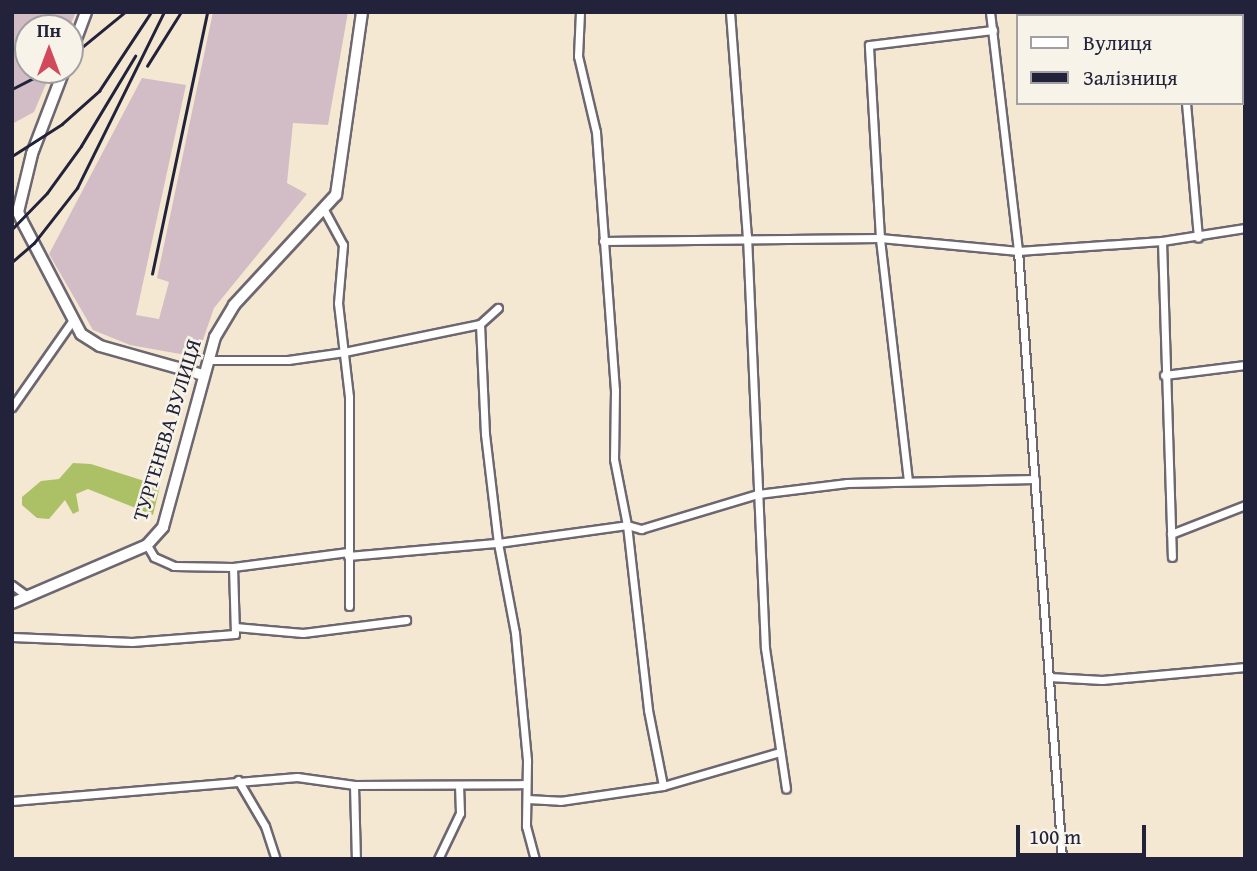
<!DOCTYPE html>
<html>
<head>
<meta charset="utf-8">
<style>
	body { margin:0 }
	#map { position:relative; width:1257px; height:871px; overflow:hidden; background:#f4e8d3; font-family:"Gentium Book Plus",serif }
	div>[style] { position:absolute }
	.industrial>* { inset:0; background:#d2bdc6 }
	.green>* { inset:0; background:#acc165 }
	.roads { filter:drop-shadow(2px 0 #6c6770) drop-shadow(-2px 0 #6c6770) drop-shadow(0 2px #6c6770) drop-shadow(0 -2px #6c6770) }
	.street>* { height:7px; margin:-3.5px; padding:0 3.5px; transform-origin:3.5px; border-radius:3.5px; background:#fff }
	.secondary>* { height:10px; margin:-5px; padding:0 5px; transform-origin:5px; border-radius:5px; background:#fff }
	.rail>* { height:2.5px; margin:-1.25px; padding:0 1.25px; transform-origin:1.25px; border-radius:1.25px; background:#22223b }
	span { translate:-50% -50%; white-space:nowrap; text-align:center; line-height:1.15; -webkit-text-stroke:5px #f7f3e8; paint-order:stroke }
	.street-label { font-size:21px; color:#22223b }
	.frame { position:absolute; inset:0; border:14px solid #22223b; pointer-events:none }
	.legend { position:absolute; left:1016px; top:14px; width:228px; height:91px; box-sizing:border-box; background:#f7f3e8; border:2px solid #a29fa3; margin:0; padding:9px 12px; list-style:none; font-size:21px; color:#22223b }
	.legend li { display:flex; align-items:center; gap:14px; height:35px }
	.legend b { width:35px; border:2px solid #a29fa3 }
	.north { position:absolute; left:14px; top:14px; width:70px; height:70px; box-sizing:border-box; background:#f7f3e8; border:2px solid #a29fa3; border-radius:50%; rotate:0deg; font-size:19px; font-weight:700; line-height:28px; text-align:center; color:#22223b }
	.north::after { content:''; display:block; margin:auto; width:24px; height:32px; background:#d1495b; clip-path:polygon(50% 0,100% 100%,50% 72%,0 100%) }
	.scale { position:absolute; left:1016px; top:825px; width:130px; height:32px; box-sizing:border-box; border:4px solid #22223b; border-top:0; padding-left:9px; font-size:21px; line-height:24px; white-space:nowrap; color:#22223b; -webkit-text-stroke:5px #f7f3e8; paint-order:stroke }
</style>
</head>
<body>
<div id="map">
	<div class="industrial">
		<i style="clip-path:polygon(12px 12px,76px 12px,69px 28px,28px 28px,28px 70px,52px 70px,34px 112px,12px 124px)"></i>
		<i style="clip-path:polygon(213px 12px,348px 12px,328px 125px,293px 123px,287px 183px,307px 194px,214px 308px,197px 357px,130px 345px,93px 330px,49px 254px,142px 78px,186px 85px,136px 315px,159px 319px,169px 282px,157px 278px)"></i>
	</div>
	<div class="green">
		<i style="clip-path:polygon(73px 463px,91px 464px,160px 486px,153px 515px,88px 489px,76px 494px,79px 511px,73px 514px,65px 500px,49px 519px,37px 518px,22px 505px,22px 497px,41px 481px,59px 479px)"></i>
	</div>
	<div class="roads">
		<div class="street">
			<i style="left:580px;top:12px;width:44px;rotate:92.6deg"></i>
			<i style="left:578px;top:56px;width:78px;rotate:76.7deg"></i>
			<i style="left:596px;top:132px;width:259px;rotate:85.8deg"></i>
			<i style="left:615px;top:390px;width:69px;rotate:90.8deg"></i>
			<i style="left:614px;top:459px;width:67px;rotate:78.9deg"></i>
			<i style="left:627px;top:525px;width:186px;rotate:83.5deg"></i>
			<i style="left:648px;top:710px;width:77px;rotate:78.8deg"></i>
			<i style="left:730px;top:12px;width:225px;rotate:85.7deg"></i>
			<i style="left:747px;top:236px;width:412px;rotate:87.5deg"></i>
			<i style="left:765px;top:648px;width:142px;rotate:81.5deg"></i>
			<i style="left:990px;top:12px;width:241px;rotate:83.3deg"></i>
			<i style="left:1018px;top:251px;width:610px;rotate:85.86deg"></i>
			<i style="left:1190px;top:16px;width:4px;rotate:-90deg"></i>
			<i style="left:1241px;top:33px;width:4px"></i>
			<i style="left:1186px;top:103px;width:135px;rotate:84.9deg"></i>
			<i style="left:323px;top:208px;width:42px;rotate:61.6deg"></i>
			<i style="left:343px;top:245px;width:58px;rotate:94.9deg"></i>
			<i style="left:338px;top:303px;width:95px;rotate:83.3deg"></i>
			<i style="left:349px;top:397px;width:209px;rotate:90deg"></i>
			<i style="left:603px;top:241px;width:277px;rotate:-0.6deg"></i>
			<i style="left:880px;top:238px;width:139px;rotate:5.4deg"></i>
			<i style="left:1018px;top:251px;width:144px;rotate:-4deg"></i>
			<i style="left:1162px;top:241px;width:84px;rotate:-8.9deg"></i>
			<i style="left:1162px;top:241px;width:316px;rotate:88.2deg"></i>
			<i style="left:480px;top:324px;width:110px;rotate:87.4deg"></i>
			<i style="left:485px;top:434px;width:110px;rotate:83.2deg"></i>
			<i style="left:498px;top:543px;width:92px;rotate:79.3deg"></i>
			<i style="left:515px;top:633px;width:129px;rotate:84.6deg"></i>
			<i style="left:527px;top:761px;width:65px;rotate:90.9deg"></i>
			<i style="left:526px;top:826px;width:34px;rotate:75deg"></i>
			<i style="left:208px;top:360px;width:80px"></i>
			<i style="left:288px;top:360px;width:57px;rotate:-8.1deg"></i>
			<i style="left:344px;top:352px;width:139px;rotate:-11.6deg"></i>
			<i style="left:480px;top:324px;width:24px;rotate:-42deg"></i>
			<i style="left:1164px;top:375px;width:82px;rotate:-7deg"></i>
			<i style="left:12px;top:407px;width:106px;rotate:-55deg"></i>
			<i style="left:908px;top:481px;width:245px;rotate:-96.6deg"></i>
			<i style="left:880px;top:238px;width:193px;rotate:-93.3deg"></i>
			<i style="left:869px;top:45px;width:125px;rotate:-6.9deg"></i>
			<i style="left:1171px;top:534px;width:79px;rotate:-21.4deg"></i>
			<i style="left:147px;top:545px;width:14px;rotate:60deg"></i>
			<i style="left:154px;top:557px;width:22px;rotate:24deg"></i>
			<i style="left:174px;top:566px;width:59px;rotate:1deg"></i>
			<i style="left:233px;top:567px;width:116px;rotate:-7.4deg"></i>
			<i style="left:348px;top:556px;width:151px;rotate:-5deg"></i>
			<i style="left:498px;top:543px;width:130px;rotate:-7.9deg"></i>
			<i style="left:627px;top:525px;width:15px;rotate:16deg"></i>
			<i style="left:641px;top:529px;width:122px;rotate:-16.7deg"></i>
			<i style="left:758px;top:494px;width:90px;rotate:-7deg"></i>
			<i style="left:847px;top:483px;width:188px;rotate:-1.2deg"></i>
			<i style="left:12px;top:585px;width:17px;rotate:36deg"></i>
			<i style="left:235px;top:627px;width:68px;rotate:5deg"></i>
			<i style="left:303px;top:633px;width:104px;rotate:-7.2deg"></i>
			<i style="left:12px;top:637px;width:120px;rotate:2.4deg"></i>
			<i style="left:132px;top:642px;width:103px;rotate:-4.4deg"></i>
			<i style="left:235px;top:634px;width:67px;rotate:-91.7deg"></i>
			<i style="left:1049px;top:677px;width:53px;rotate:3.2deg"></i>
			<i style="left:1102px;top:680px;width:144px;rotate:-5.2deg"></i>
			<i style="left:238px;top:780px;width:53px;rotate:59.6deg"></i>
			<i style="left:265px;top:826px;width:35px;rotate:72deg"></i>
			<i style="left:354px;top:785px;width:74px;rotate:88.5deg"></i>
			<i style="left:527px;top:799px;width:33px;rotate:3deg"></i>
			<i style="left:560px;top:801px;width:104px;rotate:-8.3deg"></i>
			<i style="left:663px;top:786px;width:122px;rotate:-16.2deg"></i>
			<i style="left:12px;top:801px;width:286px;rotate:-4.8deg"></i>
			<i style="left:297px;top:777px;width:58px;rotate:8deg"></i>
			<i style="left:354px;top:785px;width:172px;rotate:-0.3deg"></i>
			<i style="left:438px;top:859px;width:51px;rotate:-64.4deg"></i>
			<i style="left:460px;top:813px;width:28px;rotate:-92deg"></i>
		</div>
		<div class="secondary">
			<i style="left:70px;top:55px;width:46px;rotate:-69.6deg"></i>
			<i style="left:64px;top:70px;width:90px;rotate:110.9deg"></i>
			<i style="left:32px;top:154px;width:60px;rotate:103.6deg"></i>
			<i style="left:18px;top:212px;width:10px;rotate:66deg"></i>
			<i style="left:22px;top:221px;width:127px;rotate:62.4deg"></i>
			<i style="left:81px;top:334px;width:22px;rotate:32deg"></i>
			<i style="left:100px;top:346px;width:107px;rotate:15.7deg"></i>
			<i style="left:12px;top:603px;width:147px;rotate:-23.2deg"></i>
			<i style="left:147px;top:545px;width:24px;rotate:-48deg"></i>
			<i style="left:163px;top:527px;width:197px;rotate:-74.7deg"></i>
			<i style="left:215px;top:337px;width:37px;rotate:-59deg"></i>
			<i style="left:234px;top:305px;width:150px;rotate:-47.2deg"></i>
			<i style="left:336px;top:195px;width:185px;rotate:-81.9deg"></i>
		</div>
	</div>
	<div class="rail">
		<i style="left:70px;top:57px;width:71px;rotate:-39.3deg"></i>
		<i style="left:147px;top:66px;width:64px;rotate:-57.8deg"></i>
		<i style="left:12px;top:89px;width:42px;rotate:-27.2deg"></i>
		<i style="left:12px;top:156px;width:59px;rotate:-32.6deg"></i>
		<i style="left:62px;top:124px;width:50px;rotate:-41.7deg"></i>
		<i style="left:99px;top:91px;width:95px;rotate:-56.6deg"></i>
		<i style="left:12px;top:229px;width:50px;rotate:-45.8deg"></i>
		<i style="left:47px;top:193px;width:58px;rotate:-54.1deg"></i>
		<i style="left:81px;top:146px;width:105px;rotate:-59deg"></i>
		<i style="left:12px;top:262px;width:29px;rotate:-41deg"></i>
		<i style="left:34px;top:243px;width:70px;rotate:-52deg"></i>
		<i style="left:77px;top:188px;width:196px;rotate:-63.7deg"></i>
		<i style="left:152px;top:274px;width:268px;rotate:-78.1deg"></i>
	</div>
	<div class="street-label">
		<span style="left:167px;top:430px;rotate:-73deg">ТУРГЕНЕВА ВУЛИЦЯ</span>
	</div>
	<div class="frame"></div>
	<ul class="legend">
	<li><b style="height:9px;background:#fff"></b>Вулиця</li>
	<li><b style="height:9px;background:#22223b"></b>Залізниця</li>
	</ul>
	<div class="north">Пн</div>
	<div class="scale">100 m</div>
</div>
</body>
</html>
